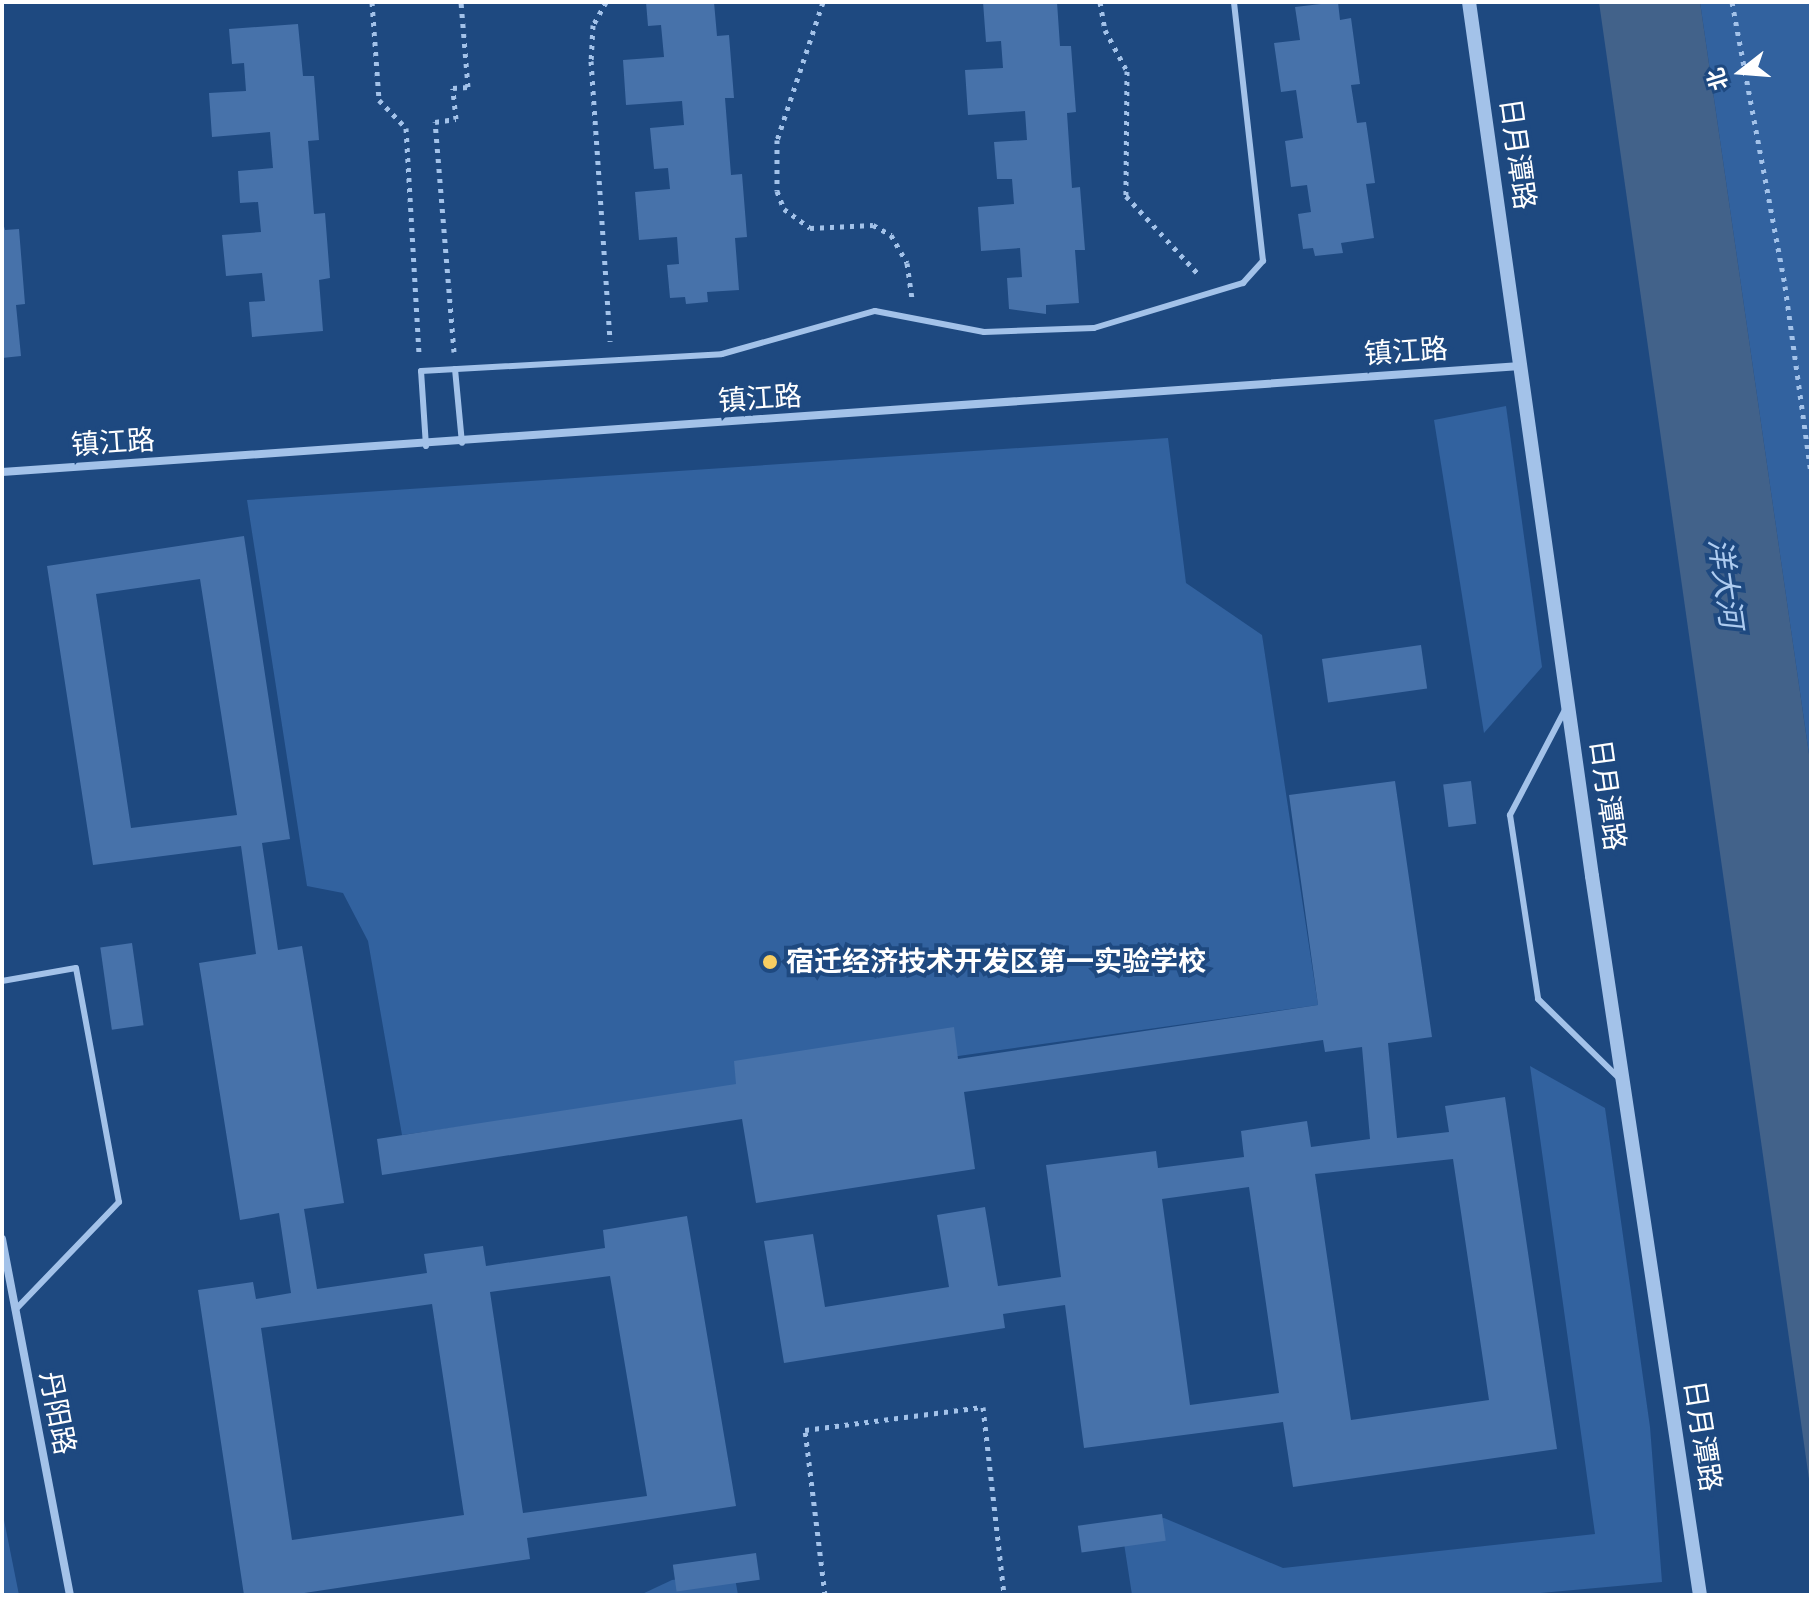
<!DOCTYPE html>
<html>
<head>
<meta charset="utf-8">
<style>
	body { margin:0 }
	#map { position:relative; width:1813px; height:1597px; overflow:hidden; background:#1e4980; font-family:"DM Sans","Noto Sans SC",sans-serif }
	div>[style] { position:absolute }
	.green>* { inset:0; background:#32629f }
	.water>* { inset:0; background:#42628a }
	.building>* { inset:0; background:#4772aa; transform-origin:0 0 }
	.path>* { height:5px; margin-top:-2.5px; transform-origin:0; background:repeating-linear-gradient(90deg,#a3c2e9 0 4px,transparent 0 10px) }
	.service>* { height:6px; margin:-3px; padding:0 3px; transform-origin:3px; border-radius:3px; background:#a3c2e9 }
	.minor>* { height:8px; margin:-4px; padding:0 4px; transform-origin:4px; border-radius:4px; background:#a3c2e9 }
	.tertiary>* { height:14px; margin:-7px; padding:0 7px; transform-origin:7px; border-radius:7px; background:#a3c2e9 }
	.dots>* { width:22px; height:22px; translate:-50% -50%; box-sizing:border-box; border:4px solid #1e4980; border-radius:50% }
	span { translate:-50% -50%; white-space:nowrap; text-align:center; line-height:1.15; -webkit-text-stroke:8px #1e4980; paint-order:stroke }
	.street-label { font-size:28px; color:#fff }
	.poi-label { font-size:28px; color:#fff; font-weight:700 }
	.left { translate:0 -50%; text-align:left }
	.water-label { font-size:30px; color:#aeccf0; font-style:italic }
	.frame { position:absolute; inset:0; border:4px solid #fff; pointer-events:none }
	.north { position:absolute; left:1701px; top:32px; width:80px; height:80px; -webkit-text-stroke:6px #1e4980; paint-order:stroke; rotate:253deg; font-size:22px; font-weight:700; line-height:32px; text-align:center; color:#fff }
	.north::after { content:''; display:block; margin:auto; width:28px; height:36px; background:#fff; clip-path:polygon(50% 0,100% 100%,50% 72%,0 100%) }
</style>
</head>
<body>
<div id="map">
	<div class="green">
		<i style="clip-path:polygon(1700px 2px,1811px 2px,1811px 768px)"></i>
		<i style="clip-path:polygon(1506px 406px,1542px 667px,1484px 733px,1434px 420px)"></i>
		<i style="clip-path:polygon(1168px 438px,1186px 583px,1262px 635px,1318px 1005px,402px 1135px,368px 941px,343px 893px,307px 886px,247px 500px)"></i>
		<i style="clip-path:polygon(1530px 1066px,1605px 1108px,1650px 1427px,1662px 1582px,1519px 1595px,1132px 1595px,1121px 1524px,1164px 1518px,1283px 1568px,1595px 1534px)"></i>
		<i style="clip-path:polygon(2px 1510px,19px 1595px,2px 1595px)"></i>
		<i style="clip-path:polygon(734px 1572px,738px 1595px,640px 1595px,672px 1580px)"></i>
	</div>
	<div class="water">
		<i style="clip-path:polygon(1599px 2px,1700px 2px,1811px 768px,1811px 1493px)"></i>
	</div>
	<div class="building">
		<i style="clip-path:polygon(646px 2px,714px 2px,717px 36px,729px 35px,734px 98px,725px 98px,731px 175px,742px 174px,747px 237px,735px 238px,739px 290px,707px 292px,708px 302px,686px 304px,685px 297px,670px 298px,667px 265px,679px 264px,677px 237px,639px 240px,635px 192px,670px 189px,668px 168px,654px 169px,650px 128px,684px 125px,682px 101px,626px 105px,623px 60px,664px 57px,661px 25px,648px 26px)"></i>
		<i style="clip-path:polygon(983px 2px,1057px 2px,1060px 46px,1071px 46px,1076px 112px,1067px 113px,1072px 188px,1080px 187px,1085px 250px,1075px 250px,1079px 303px,1046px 305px,1046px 314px,1009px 309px,1007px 278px,1022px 277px,1020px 248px,981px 251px,978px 207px,1014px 204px,1012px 179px,997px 179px,994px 142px,1027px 140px,1025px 111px,968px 115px,965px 70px,1003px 68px,1001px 41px,986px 42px)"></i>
		<i style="clip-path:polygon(1338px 2px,1340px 20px,1351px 18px,1360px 84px,1351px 85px,1357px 123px,1366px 122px,1375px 183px,1366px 184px,1374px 238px,1341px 243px,1343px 253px,1315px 256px,1313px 248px,1303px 249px,1298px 214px,1311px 212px,1307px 185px,1291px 187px,1285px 141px,1303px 138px,1296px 90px,1281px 92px,1274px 43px,1300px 40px,1295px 7px)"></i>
		<i style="clip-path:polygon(298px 24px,303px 76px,314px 76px,319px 140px,308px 141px,314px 214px,325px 213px,330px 278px,319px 280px,323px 331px,252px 337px,249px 302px,265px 301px,262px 273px,226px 276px,222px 235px,261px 232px,258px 202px,240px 203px,238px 171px,273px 168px,270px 132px,212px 137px,209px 93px,246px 91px,244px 63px,232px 64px,229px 29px)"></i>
		<i style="clip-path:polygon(2px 219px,5px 230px,19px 229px,25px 304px,16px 305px,21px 356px,2px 358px)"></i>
		<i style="clip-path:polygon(evenodd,244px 536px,290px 839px,262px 843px,278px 950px,302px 946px,344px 1203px,304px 1209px,317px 1289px,427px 1273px,424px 1254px,483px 1246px,486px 1266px,605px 1248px,603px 1230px,687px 1216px,736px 1506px,527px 1538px,530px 1559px,291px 1595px,244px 1595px,198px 1290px,253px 1282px,256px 1299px,291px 1293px,279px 1213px,240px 1220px,199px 963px,256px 954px,241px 846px,93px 865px,47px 566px,244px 536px,200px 579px,237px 815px,131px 828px,96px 594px,200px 579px,244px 536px,610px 1276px,647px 1496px,523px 1513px,490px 1292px,610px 1276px,244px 536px,432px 1304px,464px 1515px,292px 1540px,261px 1328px,432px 1304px)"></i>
		<i style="left:1421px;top:645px;width:44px;height:100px;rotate:82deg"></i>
		<i style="clip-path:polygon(evenodd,1395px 781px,1432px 1037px,1388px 1043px,1397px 1138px,1449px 1132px,1445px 1106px,1505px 1097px,1557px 1449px,1293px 1487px,1283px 1422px,1084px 1448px,1065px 1305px,1003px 1314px,1005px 1328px,784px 1363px,764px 1241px,813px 1234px,825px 1307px,949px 1287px,937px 1215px,985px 1207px,998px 1286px,1061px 1277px,1046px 1165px,1156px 1151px,1158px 1168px,1244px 1157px,1241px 1131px,1307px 1121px,1311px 1147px,1370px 1139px,1362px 1047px,1325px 1052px,1323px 1040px,964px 1092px,975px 1169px,756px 1203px,742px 1119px,382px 1175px,377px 1139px,736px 1084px,734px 1061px,954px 1027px,958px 1059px,1318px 1005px,1289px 795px,1395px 781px,1453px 1159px,1489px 1400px,1351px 1420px,1315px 1174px,1453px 1159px,1395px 781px,1249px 1187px,1279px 1393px,1190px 1405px,1162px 1199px,1249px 1187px)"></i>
		<i style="left:1471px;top:781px;width:43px;height:28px;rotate:83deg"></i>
		<i style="left:132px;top:943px;width:83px;height:32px;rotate:82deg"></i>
		<i style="left:1162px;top:1514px;width:27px;height:85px;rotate:82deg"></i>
		<i style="left:756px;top:1553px;width:27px;height:84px;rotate:82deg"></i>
	</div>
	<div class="path">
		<i style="left:372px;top:2px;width:98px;rotate:85.9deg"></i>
		<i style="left:379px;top:100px;width:39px;rotate:46deg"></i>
		<i style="left:406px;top:128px;width:225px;rotate:86.7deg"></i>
		<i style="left:606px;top:2px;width:26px;rotate:119deg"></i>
		<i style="left:593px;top:25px;width:36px;rotate:93deg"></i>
		<i style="left:591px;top:61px;width:281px;rotate:86.1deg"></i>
		<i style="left:823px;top:2px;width:145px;rotate:108.4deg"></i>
		<i style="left:777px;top:140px;width:51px;rotate:90deg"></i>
		<i style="left:777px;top:191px;width:19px;rotate:69deg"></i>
		<i style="left:784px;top:209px;width:32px;rotate:36deg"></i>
		<i style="left:810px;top:228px;width:63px;rotate:-2.7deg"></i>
		<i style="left:873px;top:225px;width:21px;rotate:29deg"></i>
		<i style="left:891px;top:235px;width:32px;rotate:60deg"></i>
		<i style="left:907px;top:263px;width:37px;rotate:82deg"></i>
		<i style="left:1100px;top:2px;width:28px;rotate:80deg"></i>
		<i style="left:1105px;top:30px;width:47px;rotate:61.8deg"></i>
		<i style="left:1127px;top:71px;width:125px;rotate:90.5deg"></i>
		<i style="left:1126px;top:196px;width:109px;rotate:47.2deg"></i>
		<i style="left:1732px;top:2px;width:289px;rotate:79.4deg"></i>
		<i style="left:1785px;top:286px;width:189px;rotate:82.1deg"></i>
		<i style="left:454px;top:352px;width:231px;rotate:-94.7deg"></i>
		<i style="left:435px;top:122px;width:21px;rotate:-8deg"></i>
		<i style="left:456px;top:119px;width:31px;rotate:-96deg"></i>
		<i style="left:453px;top:88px;width:15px;rotate:-4deg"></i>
		<i style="left:468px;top:87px;width:85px;rotate:-94.7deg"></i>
		<i style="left:825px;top:1595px;width:166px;rotate:-96.9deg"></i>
		<i style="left:805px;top:1430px;width:179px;rotate:-7.4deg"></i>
		<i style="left:983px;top:1407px;width:189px;rotate:83.6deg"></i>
	</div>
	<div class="service">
		<i style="left:455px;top:369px;width:74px;rotate:84.6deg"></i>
		<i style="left:426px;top:446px;width:75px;rotate:-93.8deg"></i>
		<i style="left:421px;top:371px;width:301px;rotate:-3.2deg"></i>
		<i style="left:722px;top:354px;width:159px;rotate:-15.7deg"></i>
		<i style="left:875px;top:311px;width:111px;rotate:10.9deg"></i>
		<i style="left:984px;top:332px;width:110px;rotate:-2.1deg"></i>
		<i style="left:1094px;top:328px;width:156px;rotate:-16.8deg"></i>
		<i style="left:1243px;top:283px;width:30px;rotate:-48deg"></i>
		<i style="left:1263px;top:261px;width:261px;rotate:-96.4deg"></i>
		<i style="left:1566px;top:708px;width:121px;rotate:117.6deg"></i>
		<i style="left:1510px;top:815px;width:186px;rotate:81.3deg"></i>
		<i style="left:1538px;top:999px;width:115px;rotate:44.3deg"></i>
		<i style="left:2px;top:981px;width:75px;rotate:-10deg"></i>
		<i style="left:76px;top:968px;width:238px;rotate:79.6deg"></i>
		<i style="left:119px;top:1202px;width:150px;rotate:133.9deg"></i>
	</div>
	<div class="minor">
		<i style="left:2px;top:472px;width:1522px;rotate:-3.99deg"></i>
		<i style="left:2px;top:1239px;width:362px;rotate:79.2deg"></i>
	</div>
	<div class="tertiary">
		<i style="left:1469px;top:2px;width:883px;rotate:81.99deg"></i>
		<i style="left:1592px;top:876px;width:727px;rotate:81.46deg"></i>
	</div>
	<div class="dots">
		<i style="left:770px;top:962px;background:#f7cd62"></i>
	</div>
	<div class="street-label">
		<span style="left:1517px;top:154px;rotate:82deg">日月潭路</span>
		<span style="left:1406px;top:352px;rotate:-4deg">镇江路</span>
		<span style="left:760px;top:399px;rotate:-4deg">镇江路</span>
		<span style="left:113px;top:443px;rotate:-4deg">镇江路</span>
		<span style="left:1607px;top:795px;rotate:82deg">日月潭路</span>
		<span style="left:57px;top:1413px;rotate:79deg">丹阳路</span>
		<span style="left:1702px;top:1436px;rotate:81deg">日月潭路</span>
	</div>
	<div class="poi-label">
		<span class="left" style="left:786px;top:962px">宿迁经济技术开发区第一实验学校</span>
	</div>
	<div class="water-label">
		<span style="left:1725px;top:583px;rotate:82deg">洋大河</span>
	</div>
	<div class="frame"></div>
	<div class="north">北</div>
</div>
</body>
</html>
